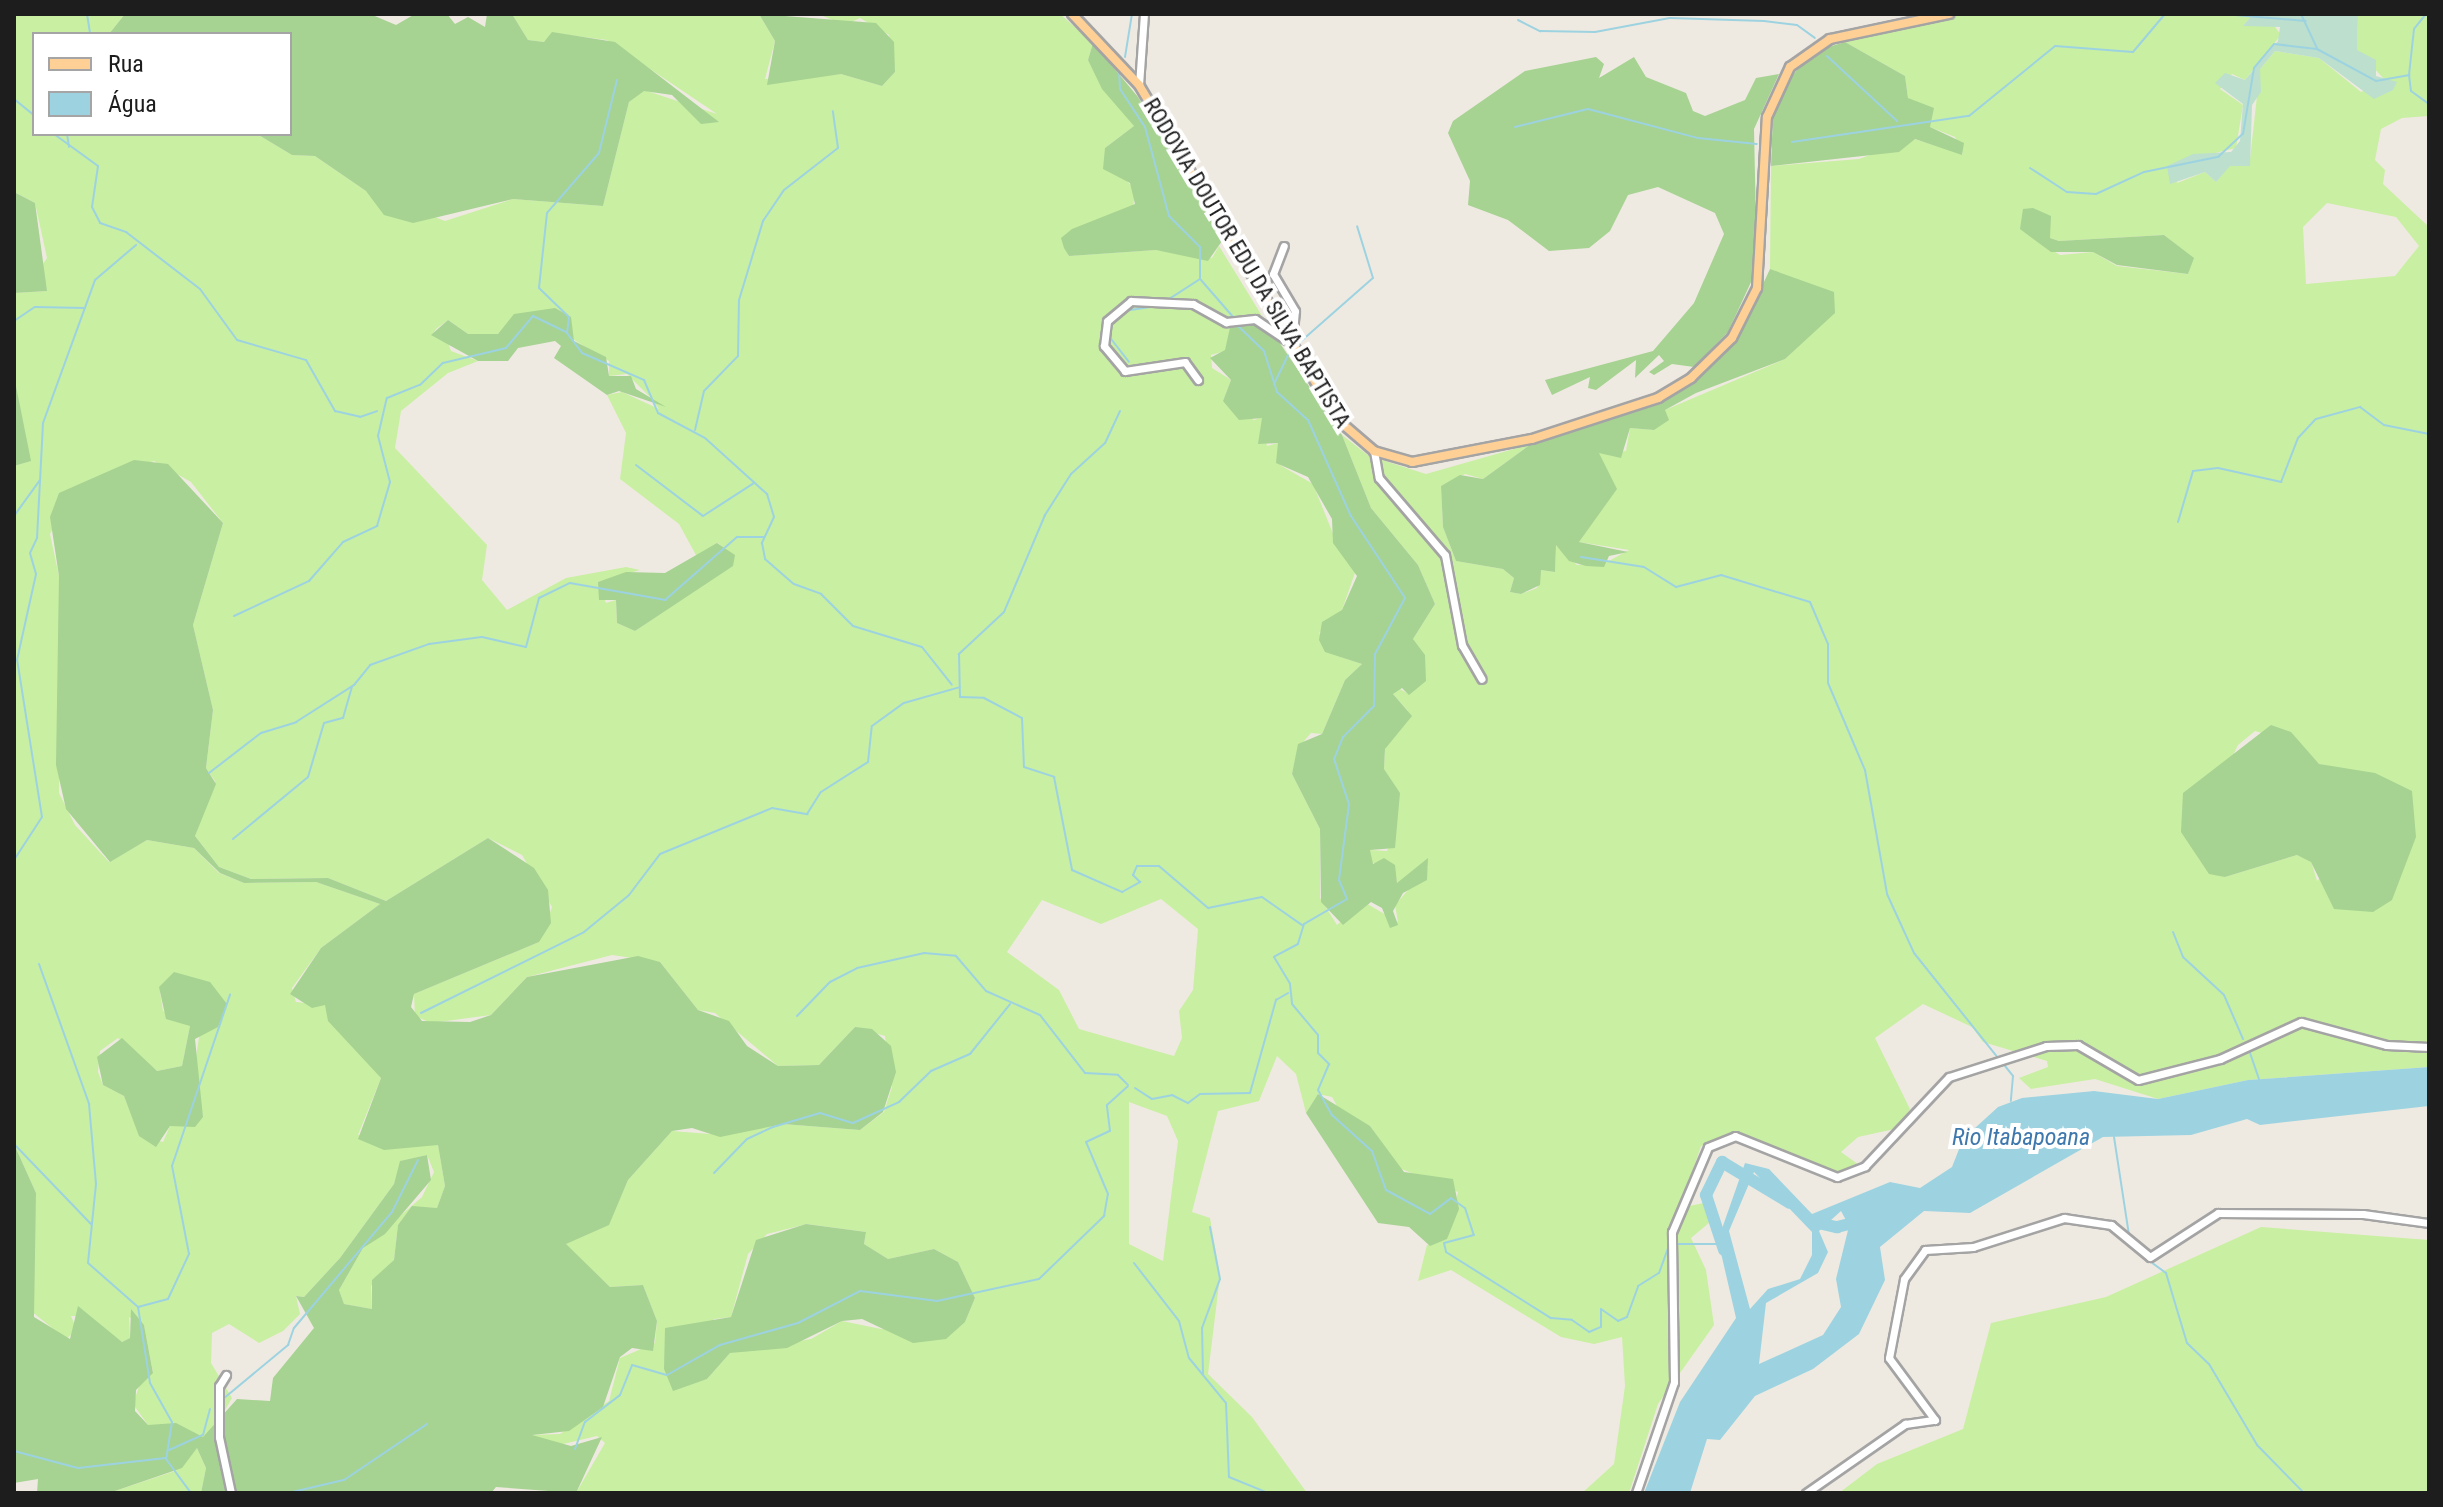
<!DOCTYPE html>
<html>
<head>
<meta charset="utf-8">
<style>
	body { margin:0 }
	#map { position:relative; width:2443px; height:1507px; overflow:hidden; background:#efeae1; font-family:"Roboto Condensed",sans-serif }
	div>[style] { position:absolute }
	.grass>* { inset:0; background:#c9efa2 }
	.forest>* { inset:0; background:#a6d292 }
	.wetland>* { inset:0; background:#bcdfce }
	.water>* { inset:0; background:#9dd3e1 }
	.stream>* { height:2px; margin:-1px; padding:0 1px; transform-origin:1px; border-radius:1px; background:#9dd3e1 }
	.river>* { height:12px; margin:-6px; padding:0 6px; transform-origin:6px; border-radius:6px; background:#9dd3e1 }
	.roads { filter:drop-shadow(2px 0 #a4a4a4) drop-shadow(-2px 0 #a4a4a4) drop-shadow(0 2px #a4a4a4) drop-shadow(0 -2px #a4a4a4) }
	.minor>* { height:7px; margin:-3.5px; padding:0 3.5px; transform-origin:3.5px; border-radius:3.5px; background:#fff }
	.major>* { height:8px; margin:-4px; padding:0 4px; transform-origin:4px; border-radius:4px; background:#ffd096 }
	span { translate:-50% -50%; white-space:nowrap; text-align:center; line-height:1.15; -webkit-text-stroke:8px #fff; paint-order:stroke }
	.street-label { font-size:22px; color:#1d1d1d }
	.water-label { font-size:24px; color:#3f78ad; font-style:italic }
	.frame { position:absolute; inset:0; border:16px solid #1d1d1d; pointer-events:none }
	.legend { position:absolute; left:32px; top:32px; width:260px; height:104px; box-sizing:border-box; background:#fff; border:2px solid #a5a5a5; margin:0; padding:10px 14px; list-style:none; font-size:24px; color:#1d1d1d }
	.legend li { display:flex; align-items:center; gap:16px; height:40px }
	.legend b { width:40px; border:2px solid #a5a5a5 }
</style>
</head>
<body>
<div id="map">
	<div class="grass">
		<i style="clip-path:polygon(evenodd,14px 14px,125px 14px,109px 34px,34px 34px,34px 134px,257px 134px,292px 155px,315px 156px,366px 191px,445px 221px,513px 199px,603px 206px,629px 102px,644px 90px,717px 114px,607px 40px,553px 33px,544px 42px,528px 40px,512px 14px,759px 14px,775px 41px,765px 79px,841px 74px,882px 86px,895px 72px,889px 35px,860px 18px,845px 25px,818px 14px,1060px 14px,1093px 43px,1088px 60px,1134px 126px,1105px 148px,1107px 162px,1135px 189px,1133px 210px,1093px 222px,1068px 256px,1156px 250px,1212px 258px,1219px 246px,1267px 324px,1232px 323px,1225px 351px,1211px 355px,1212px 368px,1231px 380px,1223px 401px,1254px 420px,1262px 417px,1267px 446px,1278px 443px,1280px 465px,1313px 484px,1340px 551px,1356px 570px,1342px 610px,1319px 633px,1341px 657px,1362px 664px,1345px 680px,1322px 734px,1311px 733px,1298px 748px,1292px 774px,1320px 829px,1320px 898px,1337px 925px,1364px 902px,1398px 922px,1395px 905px,1429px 866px,1397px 883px,1395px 871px,1371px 862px,1370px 850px,1387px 851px,1393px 837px,1399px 793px,1384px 769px,1385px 749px,1408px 711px,1393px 694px,1398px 688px,1409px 694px,1424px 679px,1425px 661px,1413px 639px,1435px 604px,1418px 565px,1371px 508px,1342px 435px,1369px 456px,1426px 474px,1531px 444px,1483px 479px,1465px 474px,1441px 486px,1443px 527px,1456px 561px,1503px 569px,1514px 578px,1510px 592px,1521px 594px,1537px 588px,1541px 570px,1555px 572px,1556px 545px,1577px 565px,1605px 563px,1629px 550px,1579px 542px,1608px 499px,1599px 453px,1626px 451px,1630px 428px,1654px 430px,1665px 410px,1785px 359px,1813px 332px,1784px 276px,1770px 269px,1771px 166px,1859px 159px,1914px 139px,1963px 154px,1955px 137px,1930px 127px,1908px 98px,1905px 76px,1845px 42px,1961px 14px,2253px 14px,2243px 26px,2273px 24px,2281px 35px,2245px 80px,2232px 74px,2220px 89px,2243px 105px,2236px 148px,2174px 163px,2177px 183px,2205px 172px,2216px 182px,2229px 166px,2250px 159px,2260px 69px,2275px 51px,2319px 58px,2361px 92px,2384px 79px,2357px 50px,2358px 14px,2429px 14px,2429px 116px,2402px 118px,2381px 129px,2375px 160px,2385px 170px,2383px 184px,2429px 227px,2429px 1067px,2248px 1080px,2158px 1099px,2095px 1079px,2031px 1089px,2019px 1078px,2048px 1067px,2047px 1061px,1983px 1042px,1972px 1027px,1923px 1004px,1875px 1038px,1910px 1109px,1899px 1128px,1858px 1137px,1841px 1152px,1862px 1167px,1836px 1176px,1741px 1133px,1701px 1146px,1686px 1191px,1689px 1206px,1709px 1202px,1710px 1222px,1691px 1238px,1706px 1270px,1714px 1325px,1658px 1404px,1629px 1493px,1582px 1493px,1614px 1464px,1625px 1386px,1622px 1337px,1594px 1344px,1561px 1337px,1451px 1270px,1418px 1281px,1427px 1245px,1447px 1239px,1458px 1192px,1399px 1168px,1370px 1126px,1342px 1115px,1332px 1097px,1318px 1094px,1306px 1113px,1296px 1074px,1277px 1056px,1259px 1101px,1218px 1111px,1192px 1212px,1210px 1218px,1220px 1276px,1208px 1374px,1252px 1417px,1307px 1493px,576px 1493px,605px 1443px,597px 1436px,559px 1445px,530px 1435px,560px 1434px,609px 1401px,620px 1358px,655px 1343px,657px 1321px,643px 1285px,610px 1287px,565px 1244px,608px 1225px,628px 1180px,672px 1131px,710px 1134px,783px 1124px,860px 1130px,884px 1112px,892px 1087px,885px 1036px,855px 1027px,819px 1065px,778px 1066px,715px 1013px,698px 1010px,660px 962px,612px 955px,527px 977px,491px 1015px,431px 1023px,415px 1016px,414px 994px,539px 942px,552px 907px,522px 855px,488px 838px,386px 901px,328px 878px,251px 879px,219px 867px,195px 836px,215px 781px,206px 768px,213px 710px,193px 625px,223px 523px,191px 482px,154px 461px,74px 488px,50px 534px,59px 576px,59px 793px,75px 825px,109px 862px,147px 840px,194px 848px,219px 873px,244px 883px,316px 882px,380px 904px,321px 948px,292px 988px,296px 1002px,325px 1005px,381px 1078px,358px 1135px,438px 1145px,445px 1186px,437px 1208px,412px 1207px,398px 1225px,394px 1260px,371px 1286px,372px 1309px,344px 1304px,339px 1290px,363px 1248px,422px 1197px,434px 1172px,427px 1155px,401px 1161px,394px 1184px,340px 1258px,304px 1297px,296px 1296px,300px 1314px,283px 1331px,259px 1343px,229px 1324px,212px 1333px,211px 1363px,232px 1398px,216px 1426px,203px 1437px,148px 1425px,133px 1404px,142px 1378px,153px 1372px,144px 1325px,129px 1317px,130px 1338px,122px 1342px,85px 1316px,71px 1316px,77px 1330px,66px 1339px,31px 1311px,36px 1193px,14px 1144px,14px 466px,30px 461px,14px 376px,14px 293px,47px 291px,41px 267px,47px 258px,35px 203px,14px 192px,14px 14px,2327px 203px,2396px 217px,2419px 246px,2395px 276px,2306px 284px,2303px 227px,2327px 203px,14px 14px,2050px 215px,2050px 238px,2059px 241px,2164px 235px,2193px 258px,2188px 274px,2117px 266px,2093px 252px,2060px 255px,2036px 240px,2050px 215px,14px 14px,519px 316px,572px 324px,571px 338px,609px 361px,609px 376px,627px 374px,650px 397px,659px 409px,622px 392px,607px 395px,626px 433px,620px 479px,679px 524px,697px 557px,718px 543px,729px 552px,728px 568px,635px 631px,617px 623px,616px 600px,606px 603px,598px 582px,640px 570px,626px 567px,566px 578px,507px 610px,482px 580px,487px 545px,395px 448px,401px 411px,448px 373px,478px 361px,451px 351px,447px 340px,432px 335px,436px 329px,448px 320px,468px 334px,498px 334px,519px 316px,14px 14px,2255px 731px,2293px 742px,2319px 764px,2411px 791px,2317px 881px,2311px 861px,2297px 855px,2225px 877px,2199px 859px,2191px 842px,2238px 745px,2255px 731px,14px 14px,1161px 899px,1198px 929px,1193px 990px,1179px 1011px,1182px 1038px,1174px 1056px,1079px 1029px,1059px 990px,1007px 952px,1042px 900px,1101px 924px,1161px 899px,14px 14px,160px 992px,200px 1031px,194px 1070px,203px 1117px,170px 1126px,163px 1142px,140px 1136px,124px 1096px,103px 1085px,98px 1072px,100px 1051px,118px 1038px,157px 1071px,182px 1066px,190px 1026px,163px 1011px,160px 992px,14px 14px,1129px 1102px,1167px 1116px,1178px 1141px,1163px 1261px,1129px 1244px,1129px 1102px,14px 14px,807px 1224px,866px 1232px,864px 1244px,888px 1259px,934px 1249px,958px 1262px,975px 1298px,965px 1322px,881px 1329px,842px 1321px,811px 1339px,730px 1353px,707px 1379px,675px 1388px,714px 1319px,731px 1317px,748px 1254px,767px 1234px,807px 1224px)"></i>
		<i style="clip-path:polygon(2261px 1227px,2429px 1240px,2429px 1493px,1839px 1493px,1877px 1464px,1963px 1429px,1991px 1323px,2106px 1297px)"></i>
		<i style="clip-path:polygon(197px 1448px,206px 1468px,201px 1493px,76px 1493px,112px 1492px,175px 1471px)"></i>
	</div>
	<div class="forest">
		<i style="clip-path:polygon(125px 14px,370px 14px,396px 25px,415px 14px,447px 14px,455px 24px,468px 17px,485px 27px,487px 14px,512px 14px,528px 40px,544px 42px,552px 32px,615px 42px,719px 122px,701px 124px,672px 95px,644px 91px,629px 102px,603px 206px,513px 199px,413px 223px,384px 215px,366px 191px,315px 156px,292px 155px,257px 134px,290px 134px,290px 34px,109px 34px)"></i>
		<i style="clip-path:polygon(759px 14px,876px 23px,894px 42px,895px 72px,882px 86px,841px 74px,767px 85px,775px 41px)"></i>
		<i style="clip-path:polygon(1845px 42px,1905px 76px,1908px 98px,1934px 108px,1930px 127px,1964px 143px,1962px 155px,1915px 139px,1899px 152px,1771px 166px,1773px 112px,1787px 81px,1815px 51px)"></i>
		<i style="clip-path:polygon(1093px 43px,1138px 97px,1218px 232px,1222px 241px,1208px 261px,1156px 250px,1069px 256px,1064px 248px,1061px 238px,1072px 229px,1135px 204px,1130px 183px,1103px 169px,1105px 148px,1134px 126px,1102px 89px,1088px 60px)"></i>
		<i style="clip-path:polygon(1596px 57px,1604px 64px,1599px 78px,1634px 57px,1646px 77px,1686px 93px,1693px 111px,1705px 116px,1745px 100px,1756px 78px,1779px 74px,1754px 129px,1757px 269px,1728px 332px,1694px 367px,1672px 364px,1654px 375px,1649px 372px,1664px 361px,1659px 355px,1635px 378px,1636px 360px,1596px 390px,1588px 388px,1590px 377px,1552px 395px,1545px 380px,1653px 351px,1694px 303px,1724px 234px,1715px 213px,1658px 187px,1628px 195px,1610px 231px,1589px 248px,1549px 251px,1508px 220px,1468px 205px,1470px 181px,1448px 133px,1453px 121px,1525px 71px)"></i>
		<i style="clip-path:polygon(14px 192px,35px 203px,47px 291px,14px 293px)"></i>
		<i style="clip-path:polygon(2033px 208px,2051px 216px,2050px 238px,2059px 241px,2164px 235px,2194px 258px,2188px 274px,2117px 265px,2093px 252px,2051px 252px,2020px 229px,2023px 209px)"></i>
		<i style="clip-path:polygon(1770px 269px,1834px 292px,1835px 313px,1785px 359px,1696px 393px,1665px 410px,1669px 420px,1654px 430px,1630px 428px,1621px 458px,1599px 453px,1617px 489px,1579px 542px,1628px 552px,1609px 556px,1604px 567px,1586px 566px,1569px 561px,1556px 545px,1555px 572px,1541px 570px,1540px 585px,1521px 594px,1510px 592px,1514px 578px,1503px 569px,1456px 561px,1443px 527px,1441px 486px,1460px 475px,1483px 479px,1531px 444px,1693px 384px,1737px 340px)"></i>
		<i style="clip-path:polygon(555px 308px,571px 317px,574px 341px,606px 357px,609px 376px,631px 376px,636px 389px,666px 407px,619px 391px,607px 395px,554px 358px,561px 346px,555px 341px,518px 348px,508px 361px,478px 361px,431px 335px,448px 320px,468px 334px,498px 334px,514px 314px)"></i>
		<i style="clip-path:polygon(1249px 319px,1273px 333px,1342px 435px,1371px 508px,1418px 565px,1435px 604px,1413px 639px,1425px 655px,1426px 681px,1409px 695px,1402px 688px,1393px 694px,1412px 716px,1385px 749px,1384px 769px,1400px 793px,1395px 848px,1370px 850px,1373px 864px,1384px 858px,1395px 865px,1397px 883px,1428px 858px,1427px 880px,1403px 893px,1393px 911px,1398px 925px,1390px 928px,1382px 908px,1371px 902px,1343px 925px,1321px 902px,1320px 829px,1292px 774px,1298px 744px,1322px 734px,1345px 680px,1362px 664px,1325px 652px,1319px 640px,1322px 622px,1342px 610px,1357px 576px,1333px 543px,1332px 519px,1308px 477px,1276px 463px,1278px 443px,1258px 444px,1262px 418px,1239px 420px,1223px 401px,1231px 380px,1210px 358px,1225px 350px,1231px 323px)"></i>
		<i style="clip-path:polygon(14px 376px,31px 461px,14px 466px)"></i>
		<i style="clip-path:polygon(134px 460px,168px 464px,223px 523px,193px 625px,213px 710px,206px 768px,216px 784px,195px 836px,219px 867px,251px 879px,328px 878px,386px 901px,488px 838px,534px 868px,548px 890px,551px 923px,539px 942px,414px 994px,411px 1007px,422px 1021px,470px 1022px,491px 1015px,527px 977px,638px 956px,660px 962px,698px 1010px,729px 1021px,747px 1046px,778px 1066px,819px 1065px,855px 1027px,872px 1029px,891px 1046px,896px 1072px,883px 1112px,860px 1130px,783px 1124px,720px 1137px,692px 1128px,672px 1131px,628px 1180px,609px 1225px,566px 1244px,610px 1287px,643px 1285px,657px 1321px,653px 1351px,632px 1348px,620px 1357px,603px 1407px,569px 1431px,532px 1435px,571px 1446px,602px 1437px,576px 1493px,496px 1487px,491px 1493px,201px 1493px,206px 1468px,197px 1448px,182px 1468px,112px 1492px,37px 1493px,38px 1479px,14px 1483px,14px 1144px,36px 1193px,34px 1317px,70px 1339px,78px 1306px,122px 1342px,130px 1338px,131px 1309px,144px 1325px,153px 1373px,136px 1390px,135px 1411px,148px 1425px,176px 1423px,203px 1437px,237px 1399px,270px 1401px,273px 1378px,314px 1328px,296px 1296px,304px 1297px,340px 1258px,394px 1184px,400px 1161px,427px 1155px,431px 1180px,385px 1234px,363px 1248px,339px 1290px,344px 1304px,372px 1309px,372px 1280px,394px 1260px,398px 1225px,412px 1206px,437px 1208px,445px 1186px,438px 1145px,384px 1150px,358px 1139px,381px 1078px,328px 1021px,325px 1005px,312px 1008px,290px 994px,321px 948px,380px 904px,316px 882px,244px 883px,220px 873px,194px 848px,147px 840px,110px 862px,66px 809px,56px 765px,59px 576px,50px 517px,59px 493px)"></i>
		<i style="clip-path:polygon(717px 543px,735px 555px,733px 566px,635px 631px,617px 623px,616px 600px,599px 600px,598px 582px,626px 572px,665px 573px)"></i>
		<i style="clip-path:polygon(2271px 725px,2291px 732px,2319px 764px,2375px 773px,2412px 791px,2416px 837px,2392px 900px,2373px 912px,2334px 909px,2311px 862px,2297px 855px,2225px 877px,2209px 874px,2181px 832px,2183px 793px)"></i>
		<i style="clip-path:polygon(174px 972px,210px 982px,227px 1004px,218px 1027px,195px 1039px,203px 1117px,195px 1127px,170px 1126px,156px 1147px,139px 1136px,124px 1096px,103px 1085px,97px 1057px,122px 1038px,157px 1071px,182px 1066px,190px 1026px,166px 1019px,159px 987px)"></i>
		<i style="clip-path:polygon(1318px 1094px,1370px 1126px,1404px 1172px,1453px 1179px,1459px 1209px,1447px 1239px,1430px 1246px,1409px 1227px,1378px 1223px,1306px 1113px)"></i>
		<i style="clip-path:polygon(806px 1224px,866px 1232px,864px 1244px,888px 1259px,934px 1249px,958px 1262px,975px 1298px,965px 1322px,946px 1339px,913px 1343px,862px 1319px,842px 1321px,787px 1348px,730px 1353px,707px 1379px,673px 1391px,664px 1369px,665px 1328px,731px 1317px,756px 1240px)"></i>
	</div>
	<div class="wetland">
		<i style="clip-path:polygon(2253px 14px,2358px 14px,2357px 50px,2376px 60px,2376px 76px,2397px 82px,2393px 90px,2374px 99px,2319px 58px,2275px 51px,2260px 69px,2261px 92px,2252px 105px,2250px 166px,2230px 166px,2216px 182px,2205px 172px,2170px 184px,2167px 166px,2193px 154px,2231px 152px,2240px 141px,2243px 104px,2215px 83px,2225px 73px,2245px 80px,2278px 41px,2280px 27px,2243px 26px)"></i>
	</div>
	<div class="water">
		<i style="clip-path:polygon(evenodd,2429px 1067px,2429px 1106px,2260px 1125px,2247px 1119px,2191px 1135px,2103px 1137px,1970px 1213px,1924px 1211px,1880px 1247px,1885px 1280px,1859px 1334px,1813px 1369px,1755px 1396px,1720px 1440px,1707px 1439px,1690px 1493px,1644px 1493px,1680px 1402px,1736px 1318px,1718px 1240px,1745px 1163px,1769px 1169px,1812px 1214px,1890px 1182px,1920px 1188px,1952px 1167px,1963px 1139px,1998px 1107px,2022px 1098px,2094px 1091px,2158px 1099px,2248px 1080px,2429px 1067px,1754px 1172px,1812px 1232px,1812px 1255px,1800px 1279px,1768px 1289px,1750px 1309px,1729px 1231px,1754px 1172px,2429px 1067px,1841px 1211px,1849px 1226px,1836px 1279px,1841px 1307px,1823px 1335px,1759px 1364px,1766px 1303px,1818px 1273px,1828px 1252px,1819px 1231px,1841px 1211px)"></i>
	</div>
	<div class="stream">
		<i style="left:87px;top:14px;width:20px;rotate:81deg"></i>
		<i style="left:2223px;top:14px;width:83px;rotate:4.8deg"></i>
		<i style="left:2301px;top:14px;width:38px;rotate:65deg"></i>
		<i style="left:2426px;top:14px;width:19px;rotate:129deg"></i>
		<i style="left:2414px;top:29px;width:46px;rotate:96.2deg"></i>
		<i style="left:2409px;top:75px;width:16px;rotate:83deg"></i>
		<i style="left:2411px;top:91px;width:22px;rotate:36deg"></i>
		<i style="left:1518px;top:20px;width:25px;rotate:27deg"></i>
		<i style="left:1540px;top:31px;width:55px;rotate:1deg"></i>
		<i style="left:1595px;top:32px;width:76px;rotate:-10.6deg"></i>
		<i style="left:1670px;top:18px;width:94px;rotate:1.8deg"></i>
		<i style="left:1764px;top:21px;width:33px;rotate:7deg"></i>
		<i style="left:1797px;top:25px;width:22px;rotate:36deg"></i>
		<i style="left:1827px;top:56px;width:96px;rotate:42.9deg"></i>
		<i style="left:1125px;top:57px;width:44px;rotate:-80.8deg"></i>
		<i style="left:1119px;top:70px;width:19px;rotate:87deg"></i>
		<i style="left:1120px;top:89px;width:45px;rotate:56.7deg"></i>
		<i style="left:1145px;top:127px;width:92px;rotate:74.9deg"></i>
		<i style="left:1169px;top:216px;width:44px;rotate:45deg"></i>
		<i style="left:1200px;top:247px;width:32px;rotate:90deg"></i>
		<i style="left:1200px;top:279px;width:38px;rotate:147deg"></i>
		<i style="left:617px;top:80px;width:75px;rotate:103.9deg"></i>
		<i style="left:599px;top:153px;width:79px;rotate:130.9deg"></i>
		<i style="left:547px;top:213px;width:75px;rotate:96.1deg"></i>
		<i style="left:539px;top:288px;width:42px;rotate:44deg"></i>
		<i style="left:569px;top:317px;width:16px;rotate:97deg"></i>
		<i style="left:567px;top:333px;width:25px;rotate:53deg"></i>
		<i style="left:582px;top:353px;width:68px;rotate:23.5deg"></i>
		<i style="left:644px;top:380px;width:36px;rotate:67deg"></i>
		<i style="left:658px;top:413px;width:53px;rotate:28deg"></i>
		<i style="left:705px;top:438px;width:84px;rotate:42.1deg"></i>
		<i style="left:767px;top:494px;width:24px;rotate:73deg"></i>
		<i style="left:774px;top:517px;width:29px;rotate:115deg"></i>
		<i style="left:762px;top:543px;width:16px;rotate:79deg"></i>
		<i style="left:765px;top:559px;width:38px;rotate:41deg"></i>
		<i style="left:794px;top:584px;width:29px;rotate:20deg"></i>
		<i style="left:821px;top:594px;width:45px;rotate:45deg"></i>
		<i style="left:853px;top:626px;width:72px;rotate:16.9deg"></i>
		<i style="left:922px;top:647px;width:48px;rotate:51.7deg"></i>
		<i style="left:14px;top:99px;width:26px;rotate:39deg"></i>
		<i style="left:1515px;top:127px;width:75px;rotate:-13.9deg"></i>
		<i style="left:1588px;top:109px;width:114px;rotate:14.8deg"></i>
		<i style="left:1698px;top:138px;width:59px;rotate:5.8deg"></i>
		<i style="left:54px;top:134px;width:54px;rotate:36deg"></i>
		<i style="left:98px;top:166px;width:41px;rotate:98.3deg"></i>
		<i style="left:92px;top:207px;width:18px;rotate:63deg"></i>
		<i style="left:100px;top:223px;width:28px;rotate:19deg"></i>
		<i style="left:126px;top:232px;width:93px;rotate:37.6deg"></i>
		<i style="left:200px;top:289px;width:63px;rotate:54deg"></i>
		<i style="left:237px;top:340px;width:72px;rotate:16.2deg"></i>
		<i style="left:306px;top:360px;width:59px;rotate:60.4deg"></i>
		<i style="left:335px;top:411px;width:26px;rotate:13deg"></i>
		<i style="left:360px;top:417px;width:18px;rotate:-19deg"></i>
		<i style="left:67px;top:134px;width:13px;rotate:81deg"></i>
		<i style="left:1792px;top:142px;width:179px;rotate:-8.4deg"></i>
		<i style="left:1969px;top:116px;width:111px;rotate:-39.1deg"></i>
		<i style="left:2055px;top:46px;width:78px;rotate:4.4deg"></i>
		<i style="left:2133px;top:52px;width:50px;rotate:-49.9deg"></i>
		<i style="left:2030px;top:168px;width:44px;rotate:33deg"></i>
		<i style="left:2067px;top:192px;width:29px;rotate:4deg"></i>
		<i style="left:2096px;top:194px;width:53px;rotate:-24.6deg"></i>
		<i style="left:2144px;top:172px;width:76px;rotate:-11.5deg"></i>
		<i style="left:2218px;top:157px;width:34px;rotate:-43deg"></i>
		<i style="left:2243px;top:134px;width:67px;rotate:-80.5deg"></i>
		<i style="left:2254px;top:68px;width:31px;rotate:-50deg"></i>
		<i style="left:2274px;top:44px;width:43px;rotate:6.6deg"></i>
		<i style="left:2317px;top:49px;width:67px;rotate:28.5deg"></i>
		<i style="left:2376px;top:81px;width:34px;rotate:-10deg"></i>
		<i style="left:1201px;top:280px;width:50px;rotate:49deg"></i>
		<i style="left:1123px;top:311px;width:37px;rotate:-8deg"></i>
		<i style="left:14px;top:321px;width:25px;rotate:-34deg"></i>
		<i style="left:35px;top:307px;width:50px;rotate:1.1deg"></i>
		<i style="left:1235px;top:323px;width:40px;rotate:44deg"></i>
		<i style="left:1264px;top:351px;width:43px;rotate:72.4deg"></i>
		<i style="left:1277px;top:392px;width:42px;rotate:42.1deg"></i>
		<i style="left:1308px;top:420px;width:105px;rotate:65.9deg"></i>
		<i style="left:1351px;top:516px;width:98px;rotate:56.6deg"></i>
		<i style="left:1405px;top:598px;width:64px;rotate:118.2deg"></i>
		<i style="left:1375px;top:654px;width:52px;rotate:91.1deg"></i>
		<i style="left:1374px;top:706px;width:44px;rotate:135deg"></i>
		<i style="left:1343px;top:737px;width:24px;rotate:112deg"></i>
		<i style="left:1334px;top:759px;width:47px;rotate:71.6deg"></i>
		<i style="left:1349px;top:804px;width:77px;rotate:97.5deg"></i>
		<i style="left:1339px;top:880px;width:21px;rotate:67deg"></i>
		<i style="left:1347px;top:899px;width:50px;rotate:149.8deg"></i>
		<i style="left:1304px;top:924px;width:21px;rotate:107deg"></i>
		<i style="left:1298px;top:944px;width:27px;rotate:152deg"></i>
		<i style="left:1274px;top:957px;width:31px;rotate:59deg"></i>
		<i style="left:1290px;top:984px;width:20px;rotate:84deg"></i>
		<i style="left:1292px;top:1004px;width:40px;rotate:50deg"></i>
		<i style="left:1318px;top:1035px;width:18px;rotate:90deg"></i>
		<i style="left:1318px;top:1053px;width:16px;rotate:45deg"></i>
		<i style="left:1329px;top:1064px;width:28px;rotate:113deg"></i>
		<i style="left:1318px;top:1090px;width:29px;rotate:61deg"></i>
		<i style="left:1332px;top:1115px;width:54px;rotate:42deg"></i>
		<i style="left:1372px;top:1151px;width:41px;rotate:70.3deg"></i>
		<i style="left:1386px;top:1190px;width:50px;rotate:28.6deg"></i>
		<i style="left:1430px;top:1214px;width:26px;rotate:-37deg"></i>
		<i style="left:1451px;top:1198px;width:17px;rotate:36deg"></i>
		<i style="left:1465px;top:1208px;width:28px;rotate:72deg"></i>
		<i style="left:1474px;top:1235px;width:31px;rotate:165deg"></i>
		<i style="left:1444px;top:1243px;width:9px;rotate:77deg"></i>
		<i style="left:1446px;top:1252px;width:124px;rotate:32.2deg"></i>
		<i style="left:1551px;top:1318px;width:21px;rotate:5deg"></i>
		<i style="left:1572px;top:1320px;width:21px;rotate:35deg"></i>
		<i style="left:1589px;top:1332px;width:13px;rotate:-23deg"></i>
		<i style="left:1601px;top:1327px;width:18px;rotate:-90deg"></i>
		<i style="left:1601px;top:1309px;width:21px;rotate:35deg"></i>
		<i style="left:1618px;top:1321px;width:10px;rotate:-24deg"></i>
		<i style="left:1627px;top:1317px;width:33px;rotate:-70deg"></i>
		<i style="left:1638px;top:1286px;width:25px;rotate:-32deg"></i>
		<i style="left:1659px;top:1273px;width:30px;rotate:-70deg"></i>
		<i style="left:1108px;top:335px;width:34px;rotate:52deg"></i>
		<i style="left:1299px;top:343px;width:98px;rotate:-41.3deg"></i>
		<i style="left:1373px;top:278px;width:54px;rotate:-107.1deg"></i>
		<i style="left:1274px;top:384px;width:32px;rotate:-64deg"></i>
		<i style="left:1120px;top:411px;width:35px;rotate:115deg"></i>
		<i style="left:1105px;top:443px;width:46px;rotate:137.6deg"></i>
		<i style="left:1071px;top:474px;width:49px;rotate:122.4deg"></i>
		<i style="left:1045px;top:515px;width:105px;rotate:112.9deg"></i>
		<i style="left:1004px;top:612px;width:62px;rotate:137deg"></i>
		<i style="left:959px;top:654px;width:43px;rotate:88.7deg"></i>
		<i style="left:960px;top:697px;width:24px;rotate:2deg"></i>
		<i style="left:984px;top:698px;width:43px;rotate:27.8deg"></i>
		<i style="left:1022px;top:718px;width:49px;rotate:87.7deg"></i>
		<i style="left:1024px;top:767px;width:32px;rotate:18deg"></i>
		<i style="left:1054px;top:777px;width:95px;rotate:79deg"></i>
		<i style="left:1072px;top:870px;width:55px;rotate:23.7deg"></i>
		<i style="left:1122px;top:892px;width:21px;rotate:-29deg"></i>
		<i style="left:1140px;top:882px;width:10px;rotate:-135deg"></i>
		<i style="left:1133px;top:875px;width:10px;rotate:-66deg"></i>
		<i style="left:1137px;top:866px;width:22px"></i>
		<i style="left:1159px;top:866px;width:65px;rotate:40.6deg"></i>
		<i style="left:1208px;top:908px;width:55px;rotate:-11.5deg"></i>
		<i style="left:1262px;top:897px;width:49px;rotate:35deg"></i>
		<i style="left:695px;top:430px;width:40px;rotate:-77deg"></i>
		<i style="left:704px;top:391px;width:49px;rotate:-45.8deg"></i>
		<i style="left:738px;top:356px;width:56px;rotate:-89deg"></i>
		<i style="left:739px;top:300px;width:83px;rotate:-73.1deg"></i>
		<i style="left:763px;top:221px;width:37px;rotate:-56deg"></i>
		<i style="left:784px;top:190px;width:68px;rotate:-37.9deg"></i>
		<i style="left:838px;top:148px;width:37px;rotate:-98deg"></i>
		<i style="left:636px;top:465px;width:84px;rotate:37.3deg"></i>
		<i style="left:703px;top:516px;width:61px;rotate:-32.9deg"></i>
		<i style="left:14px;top:516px;width:44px;rotate:-54.2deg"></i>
		<i style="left:2178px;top:522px;width:53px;rotate:-73.6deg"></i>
		<i style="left:2193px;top:471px;width:25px;rotate:-7deg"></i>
		<i style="left:2218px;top:468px;width:65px;rotate:12.5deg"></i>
		<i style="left:2281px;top:482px;width:47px;rotate:-68.9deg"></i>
		<i style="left:2298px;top:438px;width:26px;rotate:-47deg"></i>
		<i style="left:2316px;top:419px;width:46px;rotate:-15.3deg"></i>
		<i style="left:2360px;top:407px;width:30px;rotate:37deg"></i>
		<i style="left:2384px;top:425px;width:46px;rotate:11.3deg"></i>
		<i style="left:1581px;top:557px;width:64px;rotate:9deg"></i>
		<i style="left:1644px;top:567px;width:38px;rotate:32deg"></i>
		<i style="left:1676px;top:587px;width:47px;rotate:-14.9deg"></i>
		<i style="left:1721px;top:575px;width:93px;rotate:16.9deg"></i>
		<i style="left:1810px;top:602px;width:46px;rotate:66.8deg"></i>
		<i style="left:1828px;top:644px;width:39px;rotate:90deg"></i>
		<i style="left:1828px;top:683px;width:95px;rotate:67deg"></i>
		<i style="left:1865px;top:770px;width:126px;rotate:79.9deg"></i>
		<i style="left:1887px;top:894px;width:65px;rotate:65.4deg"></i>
		<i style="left:1914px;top:953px;width:134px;rotate:51.3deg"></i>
		<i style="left:234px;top:616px;width:83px;rotate:-25deg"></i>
		<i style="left:309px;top:581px;width:52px;rotate:-48.9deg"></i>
		<i style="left:343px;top:542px;width:38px;rotate:-25deg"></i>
		<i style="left:377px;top:526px;width:46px;rotate:-73.5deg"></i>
		<i style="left:390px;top:482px;width:48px;rotate:-104.6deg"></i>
		<i style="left:378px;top:436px;width:39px;rotate:-77deg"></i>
		<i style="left:387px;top:398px;width:35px;rotate:-22deg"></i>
		<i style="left:420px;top:385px;width:32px;rotate:-44deg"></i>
		<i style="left:443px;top:363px;width:65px;rotate:-13.4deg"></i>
		<i style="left:506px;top:348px;width:42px;rotate:-49.8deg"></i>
		<i style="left:533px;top:316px;width:37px;rotate:26deg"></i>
		<i style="left:209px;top:773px;width:66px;rotate:-37.6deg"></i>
		<i style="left:261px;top:733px;width:37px;rotate:-17deg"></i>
		<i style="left:296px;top:722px;width:69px;rotate:-32.5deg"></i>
		<i style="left:354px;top:685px;width:26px;rotate:-51deg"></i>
		<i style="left:370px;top:665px;width:63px;rotate:-19.6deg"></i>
		<i style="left:429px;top:644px;width:53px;rotate:-7.5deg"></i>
		<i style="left:482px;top:637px;width:45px;rotate:12.8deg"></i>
		<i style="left:526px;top:647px;width:51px;rotate:-75.1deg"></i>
		<i style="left:539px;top:598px;width:34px;rotate:-26deg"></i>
		<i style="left:570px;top:583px;width:97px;rotate:10.1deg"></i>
		<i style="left:665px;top:600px;width:96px;rotate:-41.2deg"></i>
		<i style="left:737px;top:537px;width:27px"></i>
		<i style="left:233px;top:839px;width:97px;rotate:-39.6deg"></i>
		<i style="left:308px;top:777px;width:56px;rotate:-73.5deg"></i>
		<i style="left:324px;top:723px;width:20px;rotate:-15deg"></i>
		<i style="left:343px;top:718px;width:32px;rotate:-74deg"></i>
		<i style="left:14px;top:860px;width:51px;rotate:-56.9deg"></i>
		<i style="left:42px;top:817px;width:159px;rotate:-99deg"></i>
		<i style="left:17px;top:660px;width:88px;rotate:-77.5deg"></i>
		<i style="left:36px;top:574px;width:22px;rotate:-106deg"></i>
		<i style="left:30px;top:553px;width:17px;rotate:-65deg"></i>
		<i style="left:37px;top:538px;width:115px;rotate:-87deg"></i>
		<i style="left:43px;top:423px;width:152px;rotate:-70deg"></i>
		<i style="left:95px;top:280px;width:54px;rotate:-40.5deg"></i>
		<i style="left:2173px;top:932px;width:27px;rotate:68deg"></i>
		<i style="left:2183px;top:957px;width:56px;rotate:42.8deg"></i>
		<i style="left:2224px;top:995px;width:48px;rotate:66.6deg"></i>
		<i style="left:39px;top:964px;width:149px;rotate:70.3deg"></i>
		<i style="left:89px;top:1104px;width:80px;rotate:85deg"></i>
		<i style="left:96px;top:1184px;width:79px;rotate:95.8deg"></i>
		<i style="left:88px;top:1263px;width:67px;rotate:41.3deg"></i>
		<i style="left:138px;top:1307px;width:31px;rotate:-15deg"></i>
		<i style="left:168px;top:1299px;width:50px;rotate:-65deg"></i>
		<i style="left:189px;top:1254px;width:90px;rotate:-100.9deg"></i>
		<i style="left:172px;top:1166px;width:181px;rotate:-71.3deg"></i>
		<i style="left:421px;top:1013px;width:182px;rotate:-26.4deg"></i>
		<i style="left:584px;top:932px;width:58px;rotate:-39.4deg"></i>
		<i style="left:629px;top:895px;width:51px;rotate:-52.9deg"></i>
		<i style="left:660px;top:854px;width:121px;rotate:-22.3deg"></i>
		<i style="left:772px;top:808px;width:36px;rotate:10deg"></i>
		<i style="left:807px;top:814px;width:26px;rotate:-58deg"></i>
		<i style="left:821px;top:792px;width:56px;rotate:-32.6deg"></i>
		<i style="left:868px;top:762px;width:36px;rotate:-84deg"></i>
		<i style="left:872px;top:726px;width:39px;rotate:-36deg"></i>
		<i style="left:904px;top:703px;width:58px;rotate:-15.9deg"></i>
		<i style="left:797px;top:1016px;width:47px;rotate:-45.9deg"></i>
		<i style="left:830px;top:982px;width:30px;rotate:-27deg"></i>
		<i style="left:857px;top:968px;width:69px;rotate:-12.6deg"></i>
		<i style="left:924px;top:953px;width:32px;rotate:5deg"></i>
		<i style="left:956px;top:956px;width:46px;rotate:49.4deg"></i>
		<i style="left:986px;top:991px;width:59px;rotate:24deg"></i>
		<i style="left:1040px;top:1015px;width:73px;rotate:52.2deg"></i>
		<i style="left:1085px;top:1073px;width:33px;rotate:3deg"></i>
		<i style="left:1118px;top:1075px;width:14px;rotate:45deg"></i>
		<i style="left:2249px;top:1050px;width:31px;rotate:71deg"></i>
		<i style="left:2005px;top:1066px;width:13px;rotate:51deg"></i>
		<i style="left:2013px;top:1076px;width:25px;rotate:95deg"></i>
		<i style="left:1135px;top:1088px;width:20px;rotate:33deg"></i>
		<i style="left:1152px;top:1099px;width:20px;rotate:-11deg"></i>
		<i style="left:1172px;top:1095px;width:18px;rotate:27deg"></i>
		<i style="left:1188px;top:1103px;width:15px;rotate:-37deg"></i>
		<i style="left:1200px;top:1094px;width:50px;rotate:-1.1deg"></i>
		<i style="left:1250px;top:1093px;width:97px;rotate:-74.4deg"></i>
		<i style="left:1276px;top:1000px;width:14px;rotate:-30deg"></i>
		<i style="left:2114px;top:1137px;width:99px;rotate:81.3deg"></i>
		<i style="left:14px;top:1144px;width:111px;rotate:46.1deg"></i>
		<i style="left:714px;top:1173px;width:47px;rotate:-45.9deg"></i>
		<i style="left:747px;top:1139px;width:29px;rotate:-25deg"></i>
		<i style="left:773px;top:1127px;width:49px;rotate:-16.6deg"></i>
		<i style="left:820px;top:1113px;width:34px;rotate:17deg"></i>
		<i style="left:853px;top:1123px;width:51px;rotate:-24.5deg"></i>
		<i style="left:899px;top:1102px;width:45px;rotate:-44.1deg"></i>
		<i style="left:931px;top:1071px;width:43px;rotate:-23.6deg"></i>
		<i style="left:970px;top:1054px;width:64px;rotate:-51.3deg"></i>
		<i style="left:1676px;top:1244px;width:45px"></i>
		<i style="left:2133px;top:1249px;width:41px;rotate:36deg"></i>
		<i style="left:2166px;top:1273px;width:73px;rotate:73.3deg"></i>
		<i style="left:2187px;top:1343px;width:30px;rotate:44deg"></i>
		<i style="left:2209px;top:1364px;width:94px;rotate:59.3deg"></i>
		<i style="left:2257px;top:1445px;width:67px;rotate:45.6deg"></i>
		<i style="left:1134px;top:1263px;width:73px;rotate:52.2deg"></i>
		<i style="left:1179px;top:1321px;width:38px;rotate:75deg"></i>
		<i style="left:1189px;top:1358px;width:58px;rotate:50.6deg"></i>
		<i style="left:1226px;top:1403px;width:74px;rotate:87.7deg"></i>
		<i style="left:1229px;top:1477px;width:42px;rotate:22.3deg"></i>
		<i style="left:138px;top:1307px;width:77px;rotate:81deg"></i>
		<i style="left:150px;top:1383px;width:45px;rotate:60.6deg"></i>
		<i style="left:172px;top:1422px;width:37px;rotate:99deg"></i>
		<i style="left:166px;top:1459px;width:42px;rotate:53.7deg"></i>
		<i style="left:1203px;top:1374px;width:46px;rotate:-91.2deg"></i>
		<i style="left:1202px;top:1328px;width:52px;rotate:-69.8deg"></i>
		<i style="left:1220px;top:1279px;width:53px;rotate:-100.9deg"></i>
		<i style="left:223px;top:1399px;width:85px;rotate:-39.7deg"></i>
		<i style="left:288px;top:1345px;width:18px;rotate:-71deg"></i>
		<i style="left:294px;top:1328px;width:152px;rotate:-49.8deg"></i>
		<i style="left:392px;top:1212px;width:58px;rotate:-63.4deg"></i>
		<i style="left:575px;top:1449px;width:29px;rotate:-70deg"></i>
		<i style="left:585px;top:1422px;width:44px;rotate:-37.6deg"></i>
		<i style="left:620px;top:1395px;width:32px;rotate:-68deg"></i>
		<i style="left:632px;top:1365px;width:36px;rotate:16deg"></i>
		<i style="left:667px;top:1375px;width:61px;rotate:-29.5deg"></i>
		<i style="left:720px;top:1345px;width:81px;rotate:-15.8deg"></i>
		<i style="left:798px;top:1323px;width:70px;rotate:-27.3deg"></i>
		<i style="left:860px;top:1291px;width:78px;rotate:7.4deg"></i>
		<i style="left:937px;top:1301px;width:104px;rotate:-12.2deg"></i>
		<i style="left:1039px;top:1279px;width:91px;rotate:-44.1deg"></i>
		<i style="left:1104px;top:1216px;width:22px;rotate:-80deg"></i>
		<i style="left:1108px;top:1194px;width:56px;rotate:-112.9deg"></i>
		<i style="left:1086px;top:1142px;width:26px;rotate:-25deg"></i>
		<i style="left:1110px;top:1131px;width:26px;rotate:-97deg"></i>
		<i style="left:1107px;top:1105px;width:28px;rotate:-42deg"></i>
		<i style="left:169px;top:1450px;width:37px;rotate:-24deg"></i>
		<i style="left:203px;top:1435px;width:27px;rotate:-75deg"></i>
		<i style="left:14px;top:1451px;width:66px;rotate:14.9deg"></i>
		<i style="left:78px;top:1468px;width:88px;rotate:-6.6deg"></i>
		<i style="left:288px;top:1493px;width:57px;rotate:-13.1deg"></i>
		<i style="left:344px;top:1480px;width:100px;rotate:-34deg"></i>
	</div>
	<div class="river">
		<i style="left:1810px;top:1221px;width:28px;rotate:13deg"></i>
		<i style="left:1837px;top:1227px;width:25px;rotate:-14deg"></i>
		<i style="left:1724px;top:1250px;width:58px;rotate:-108.1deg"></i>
		<i style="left:1706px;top:1195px;width:37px;rotate:-64deg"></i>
		<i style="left:1722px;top:1162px;width:79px;rotate:31.1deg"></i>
	</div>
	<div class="roads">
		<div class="minor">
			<i style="left:1139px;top:85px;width:71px;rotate:-86deg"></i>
			<i style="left:1198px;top:380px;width:22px;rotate:-126deg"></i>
			<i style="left:1185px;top:362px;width:61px;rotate:171.5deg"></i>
			<i style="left:1125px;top:371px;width:33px;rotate:-130deg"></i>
			<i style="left:1104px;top:346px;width:25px;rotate:-83deg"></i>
			<i style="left:1107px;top:321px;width:31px;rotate:-40deg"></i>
			<i style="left:1131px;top:301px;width:62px;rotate:2.8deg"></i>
			<i style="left:1193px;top:304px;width:38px;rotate:29deg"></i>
			<i style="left:1226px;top:322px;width:29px;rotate:-6deg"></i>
			<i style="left:1255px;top:319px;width:45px;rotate:34deg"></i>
			<i style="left:1292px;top:344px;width:33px;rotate:-85deg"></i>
			<i style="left:1295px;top:311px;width:43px;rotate:-120.7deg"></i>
			<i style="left:1273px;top:274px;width:30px;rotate:-69deg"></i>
			<i style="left:1374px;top:451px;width:27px;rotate:80deg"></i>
			<i style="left:1379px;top:478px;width:101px;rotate:49.4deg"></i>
			<i style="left:1445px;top:555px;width:92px;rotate:79.3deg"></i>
			<i style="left:1462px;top:645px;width:39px;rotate:60deg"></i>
			<i style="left:226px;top:1375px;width:13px;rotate:122deg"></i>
			<i style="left:219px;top:1386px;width:51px;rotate:90deg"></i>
			<i style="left:219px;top:1437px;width:57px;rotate:77.9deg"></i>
			<i style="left:1636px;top:1493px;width:117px;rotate:-71.1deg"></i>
			<i style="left:1674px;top:1382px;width:150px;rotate:-90.8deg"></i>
			<i style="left:1672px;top:1232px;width:92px;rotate:-67deg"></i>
			<i style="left:1708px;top:1147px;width:29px;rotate:-22deg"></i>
			<i style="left:1735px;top:1136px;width:110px;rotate:21.9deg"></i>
			<i style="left:1837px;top:1177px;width:30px;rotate:-21deg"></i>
			<i style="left:1865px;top:1166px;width:122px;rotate:-46.7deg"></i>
			<i style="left:1949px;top:1077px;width:102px;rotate:-17.7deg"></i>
			<i style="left:2046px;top:1046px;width:32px;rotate:-2deg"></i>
			<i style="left:2078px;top:1045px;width:69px;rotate:30.3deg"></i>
			<i style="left:2138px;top:1080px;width:85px;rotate:-14.4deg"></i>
			<i style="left:2220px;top:1059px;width:89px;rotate:-24.6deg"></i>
			<i style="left:2301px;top:1022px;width:88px;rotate:15.1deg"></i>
			<i style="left:2386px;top:1045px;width:43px;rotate:2.7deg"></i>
			<i style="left:1806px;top:1493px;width:121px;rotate:-34.9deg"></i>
			<i style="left:1905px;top:1424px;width:30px;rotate:-8deg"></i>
			<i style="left:1935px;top:1420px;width:77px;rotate:-126.6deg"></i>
			<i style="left:1889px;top:1358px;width:80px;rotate:-79.2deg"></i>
			<i style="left:1904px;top:1279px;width:36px;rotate:-54deg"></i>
			<i style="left:1925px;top:1250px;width:48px;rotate:-3.6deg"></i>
			<i style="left:1973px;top:1247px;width:96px;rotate:-17.7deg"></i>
			<i style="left:2064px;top:1218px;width:48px;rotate:8.5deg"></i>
			<i style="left:2111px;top:1225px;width:50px;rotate:39.4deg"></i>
			<i style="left:2150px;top:1257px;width:81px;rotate:-32.9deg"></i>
			<i style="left:2218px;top:1213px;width:145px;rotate:0.4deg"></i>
			<i style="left:2363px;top:1214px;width:67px;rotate:7.8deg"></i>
		</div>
		<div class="major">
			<i style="left:1072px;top:14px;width:98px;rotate:46.7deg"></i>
			<i style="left:1139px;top:85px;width:390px;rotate:59.3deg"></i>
			<i style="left:1338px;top:420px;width:48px;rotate:40.7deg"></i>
			<i style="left:1374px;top:451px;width:40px;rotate:16deg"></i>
			<i style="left:1412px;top:462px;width:122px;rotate:-10.9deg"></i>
			<i style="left:1532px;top:439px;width:133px;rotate:-18deg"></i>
			<i style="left:1658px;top:398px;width:39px;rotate:-31deg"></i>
			<i style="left:1691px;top:378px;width:57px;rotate:-44.3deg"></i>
			<i style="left:1732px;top:338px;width:56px;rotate:-63.4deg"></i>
			<i style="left:1757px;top:288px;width:171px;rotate:-86.7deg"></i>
			<i style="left:1767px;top:117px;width:55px;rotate:-65.3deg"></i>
			<i style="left:1790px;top:67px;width:49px;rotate:-35deg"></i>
			<i style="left:1830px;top:39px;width:122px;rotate:-11.9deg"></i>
		</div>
	</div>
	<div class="street-label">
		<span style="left:1247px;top:263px;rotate:59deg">RODOVIA DOUTOR EDU DA SILVA BAPTISTA</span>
	</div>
	<div class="water-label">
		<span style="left:2021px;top:1138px">Rio Itabapoana</span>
	</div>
	<div class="frame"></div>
	<ul class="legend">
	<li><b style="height:10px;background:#ffd096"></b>Rua</li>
	<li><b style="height:22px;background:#9dd3e1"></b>Água</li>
	</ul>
</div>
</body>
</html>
